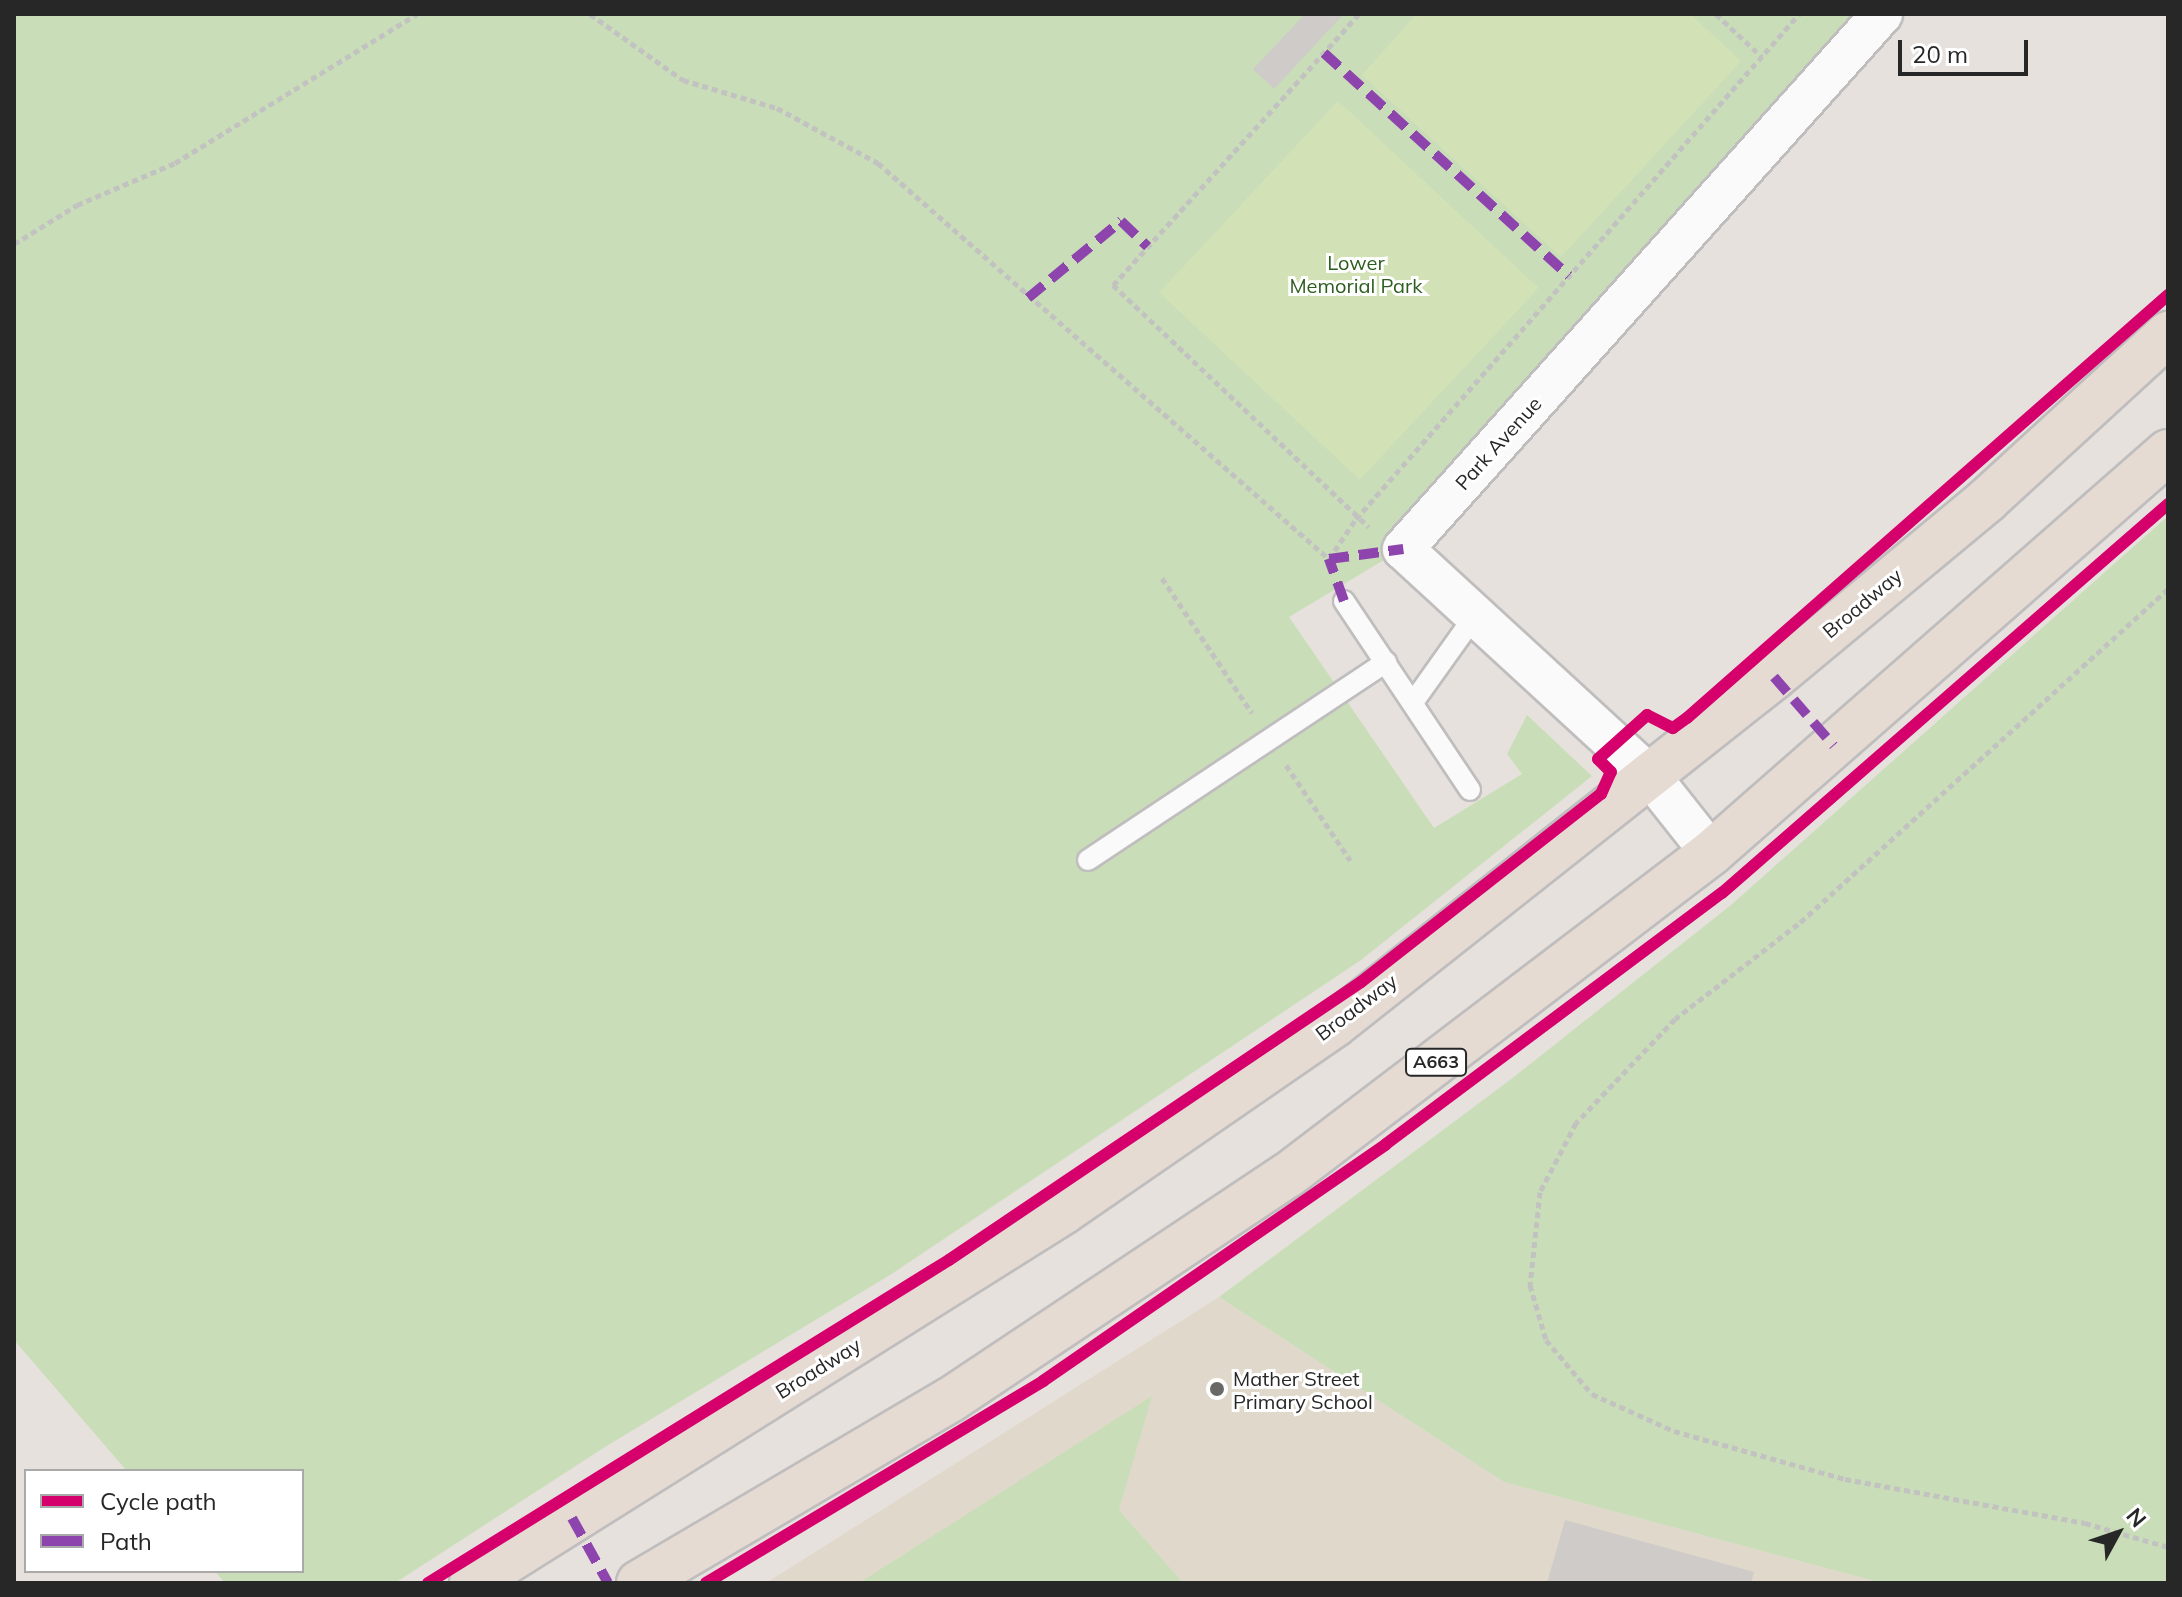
<!DOCTYPE html>
<html>
<head>
<meta charset="utf-8">
<style>
	body { margin:0 }
	#map { position:relative; width:2182px; height:1597px; overflow:hidden; background:#e6e1dc; font-family:Mulish,sans-serif }
	div>[style] { position:absolute }
	.education>* { inset:0; background:#e0d9cb }
	.green>* { inset:0; background:#c9deb8 }
	.pitch>* { inset:0; background:#d3e2b6; transform-origin:0 0 }
	.building>* { inset:0; background:#cecbc8 }
	.path>* { height:5px; margin-top:-2.5px; transform-origin:0; background:repeating-linear-gradient(90deg,#c2c2c1 0 6px,transparent 0 10px) }
	.roads { filter:drop-shadow(2px 0 #bfbdbe) drop-shadow(-2px 0 #bfbdbe) drop-shadow(0 2px #bfbdbe) drop-shadow(0 -2px #bfbdbe) }
	.lane>* { height:20px; margin:-10px; padding:0 10px; transform-origin:10px; border-radius:10px; background:#fbfafa }
	.street>* { height:40px; margin:-20px; padding:0 20px; transform-origin:20px; border-radius:20px; background:#fbfafa }
	.highway>* { height:44px; margin:-22px; padding:0 22px; transform-origin:22px; border-radius:22px; background:#e6dbd3 }
	.quiet>* { height:10px; margin-top:-5px; transform-origin:0; background:repeating-linear-gradient(90deg,#8e44ad 0 20px,transparent 0 30px) }
	.cycleway>* { height:12px; margin:-6px; padding:0 6px; transform-origin:6px; border-radius:6px; background:#d6006c }
	.dots>* { width:22px; height:22px; translate:-50% -50%; box-sizing:border-box; border:4px solid #fff; border-radius:50% }
	span { translate:-50% -50%; white-space:nowrap; text-align:center; line-height:1.15; -webkit-text-stroke:6px #fff; paint-order:stroke }
	.shield-label span { padding:2px 6px; background:#fff; border:2px solid; border-radius:6px; -webkit-text-stroke-width:0 }
	.shield-label { font-size:18px; color:#272727; font-weight:700 }
	.park-label { font-size:20px; color:#2c5d1e }
	.street-label { font-size:20px; color:#272727 }
	.poi-label { font-size:20px; color:#272727 }
	.left { translate:0 -50%; text-align:left }
	.frame { position:absolute; inset:0; border:16px solid #272727; pointer-events:none }
	.legend { position:absolute; left:24px; top:1469px; width:280px; height:104px; box-sizing:border-box; background:#fff; border:2px solid #a9a9a9; margin:0; padding:10px 14px; list-style:none; font-size:24px; color:#272727 }
	.legend li { display:flex; align-items:center; gap:16px; height:40px }
	.legend b { width:40px; border:2px solid #a9a9a9 }
	.north { position:absolute; left:2078px; top:1493px; width:80px; height:80px; -webkit-text-stroke:6px #fff; paint-order:stroke; rotate:50deg; font-size:22px; font-weight:700; line-height:32px; text-align:center; color:#272727 }
	.north::after { content:''; display:block; margin:auto; width:28px; height:36px; background:#272727; clip-path:polygon(50% 0,100% 100%,50% 72%,0 100%) }
	.scale { position:absolute; left:1898px; top:40px; width:130px; height:36px; box-sizing:border-box; border:4px solid #272727; border-top:0; padding-left:10px; font-size:24px; line-height:28px; white-space:nowrap; color:#272727; -webkit-text-stroke:6px #fff; paint-order:stroke }
</style>
</head>
<body>
<div id="map">
	<div class="education">
		<i style="clip-path:polygon(1219px 1297px,1504px 1482px,1882px 1583px,766px 1583px)"></i>
	</div>
	<div class="green">
		<i style="clip-path:polygon(14px 14px,1888px 14px,1457px 516px,1289px 617px,1434px 828px,1522px 774px,1507px 754px,1527px 715px,1592px 776px,1361px 960px,890px 1275px,605px 1447px,395px 1583px,225px 1583px,215px 1571px,302px 1571px,302px 1471px,127px 1471px,14px 1340px)"></i>
		<i style="clip-path:polygon(2168px 516px,2168px 1583px,1882px 1583px,1504px 1482px,1219px 1297px,1510px 1080px,1731px 905px)"></i>
		<i style="clip-path:polygon(1152px 1396px,1119px 1510px,1183px 1583px,859px 1583px)"></i>
	</div>
	<div class="pitch">
		<i style="clip-path:polygon(1417px 14px,1690px 14px,1741px 61px,1561px 257px,1362px 75px)"></i>
		<i style="left:1338px;top:101px;width:274px;height:262px;rotate:43deg"></i>
	</div>
	<div class="building">
		<i style="clip-path:polygon(1305px 14px,1344px 14px,1274px 89px,1253px 69px)"></i>
		<i style="clip-path:polygon(1565px 1520px,1754px 1572px,1751px 1583px,1547px 1583px)"></i>
	</div>
	<div class="path">
		<i style="left:590px;top:14px;width:114px;rotate:35.4deg"></i>
		<i style="left:683px;top:80px;width:98px;rotate:16.6deg"></i>
		<i style="left:777px;top:108px;width:115px;rotate:28.6deg"></i>
		<i style="left:878px;top:163px;width:600px;rotate:41.28deg"></i>
		<i style="left:1329px;top:559px;width:48px;rotate:-56deg"></i>
		<i style="left:1356px;top:519px;width:672px;rotate:-48.74deg"></i>
		<i style="left:1359px;top:14px;width:366px;rotate:132.2deg"></i>
		<i style="left:1113px;top:285px;width:352px;rotate:43.4deg"></i>
		<i style="left:1716px;top:14px;width:63px;rotate:43.1deg"></i>
		<i style="left:14px;top:244px;width:74px;rotate:-31.8deg"></i>
		<i style="left:77px;top:205px;width:107px;rotate:-23.2deg"></i>
		<i style="left:175px;top:163px;width:284px;rotate:-31.6deg"></i>
		<i style="left:1162px;top:578px;width:162px;rotate:56.3deg"></i>
		<i style="left:2168px;top:589px;width:499px;rotate:137.8deg"></i>
		<i style="left:1798px;top:924px;width:155px;rotate:142.3deg"></i>
		<i style="left:1675px;top:1019px;width:144px;rotate:133.6deg"></i>
		<i style="left:1576px;top:1123px;width:78px;rotate:117.6deg"></i>
		<i style="left:1540px;top:1192px;width:94px;rotate:96.1deg"></i>
		<i style="left:1530px;top:1285px;width:57px;rotate:73.8deg"></i>
		<i style="left:1546px;top:1340px;width:71px;rotate:49.6deg"></i>
		<i style="left:1592px;top:1394px;width:90px;rotate:24.3deg"></i>
		<i style="left:1674px;top:1431px;width:178px;rotate:15.7deg"></i>
		<i style="left:1845px;top:1479px;width:244px;rotate:10.4deg"></i>
		<i style="left:2085px;top:1523px;width:86px;rotate:16.1deg"></i>
		<i style="left:1286px;top:765px;width:115px;rotate:56deg"></i>
	</div>
	<div class="roads">
		<div class="lane">
			<i style="left:1344px;top:601px;width:227px;rotate:56.3deg"></i>
			<i style="left:1414px;top:701px;width:107px;rotate:-54.5deg"></i>
			<i style="left:1088px;top:860px;width:358px;rotate:-33.6deg"></i>
		</div>
		<div class="street">
			<i style="left:1711px;top:853px;width:98px;rotate:-128.4deg"></i>
			<i style="left:1650px;top:776px;width:335px;rotate:-137.4deg"></i>
			<i style="left:1403px;top:549px;width:718px;rotate:-48.16deg"></i>
		</div>
		<div class="highway">
			<i style="left:472px;top:1583px;width:698px;rotate:-32.12deg"></i>
			<i style="left:1063px;top:1212px;width:329px;rotate:-34.6deg"></i>
			<i style="left:1334px;top:1025px;width:561px;rotate:-38.34deg"></i>
			<i style="left:1774px;top:677px;width:277px;rotate:-39.7deg"></i>
			<i style="left:1987px;top:500px;width:246px;rotate:-42.5deg"></i>
			<i style="left:639px;top:1583px;width:361px;rotate:-30.5deg"></i>
			<i style="left:950px;top:1400px;width:406px;rotate:-33.7deg"></i>
			<i style="left:1288px;top:1175px;width:532px;rotate:-37.28deg"></i>
			<i style="left:1711px;top:853px;width:608px;rotate:-41.27deg"></i>
		</div>
	</div>
	<div class="quiet">
		<i style="left:1324px;top:53px;width:331px;rotate:42.3deg"></i>
		<i style="left:1028px;top:298px;width:121px;rotate:-39.6deg"></i>
		<i style="left:1121px;top:221px;width:37px;rotate:44deg"></i>
		<i style="left:1344px;top:601px;width:45px;rotate:-109.7deg"></i>
		<i style="left:1329px;top:559px;width:75px;rotate:-7.7deg"></i>
		<i style="left:1774px;top:677px;width:91px;rotate:49deg"></i>
		<i style="left:572px;top:1518px;width:74px;rotate:61deg"></i>
	</div>
	<div class="cycleway">
		<i style="left:428px;top:1583px;width:613px;rotate:-31.8deg"></i>
		<i style="left:949px;top:1260px;width:497px;rotate:-34deg"></i>
		<i style="left:1361px;top:982px;width:305px;rotate:-38.1deg"></i>
		<i style="left:1601px;top:794px;width:24px;rotate:-66deg"></i>
		<i style="left:1611px;top:772px;width:18px;rotate:-135deg"></i>
		<i style="left:1598px;top:759px;width:66px;rotate:-41.9deg"></i>
		<i style="left:1647px;top:715px;width:29px;rotate:27deg"></i>
		<i style="left:1673px;top:728px;width:17px;rotate:-36deg"></i>
		<i style="left:1687px;top:718px;width:641px;rotate:-41.33deg"></i>
		<i style="left:706px;top:1583px;width:393px;rotate:-30.9deg"></i>
		<i style="left:1043px;top:1381px;width:417px;rotate:-34.6deg"></i>
		<i style="left:1386px;top:1144px;width:419px;rotate:-36.8deg"></i>
		<i style="left:1722px;top:893px;width:592px;rotate:-41.09deg"></i>
	</div>
	<div class="dots">
		<i style="left:1217px;top:1389px;background:#6a6866"></i>
	</div>
	<div class="shield-label">
		<span style="left:1436px;top:1062px">A663</span>
	</div>
	<div class="park-label">
		<span style="left:1356px;top:274px">Lower<br>Memorial Park</span>
	</div>
	<div class="street-label">
		<span style="left:1498px;top:443px;rotate:-48deg">Park Avenue</span>
		<span style="left:1862px;top:603px;rotate:-40deg">Broadway</span>
		<span style="left:1356px;top:1007px;rotate:-37deg">Broadway</span>
		<span style="left:818px;top:1368px;rotate:-32deg">Broadway</span>
	</div>
	<div class="poi-label">
		<span class="left" style="left:1233px;top:1390px">Mather Street<br>Primary School</span>
	</div>
	<div class="frame"></div>
	<ul class="legend">
	<li><b style="height:10px;background:#d6006c"></b>Cycle path</li>
	<li><b style="height:10px;background:#8e44ad"></b>Path</li>
	</ul>
	<div class="north">N</div>
	<div class="scale">20 m</div>
</div>
</body>
</html>
